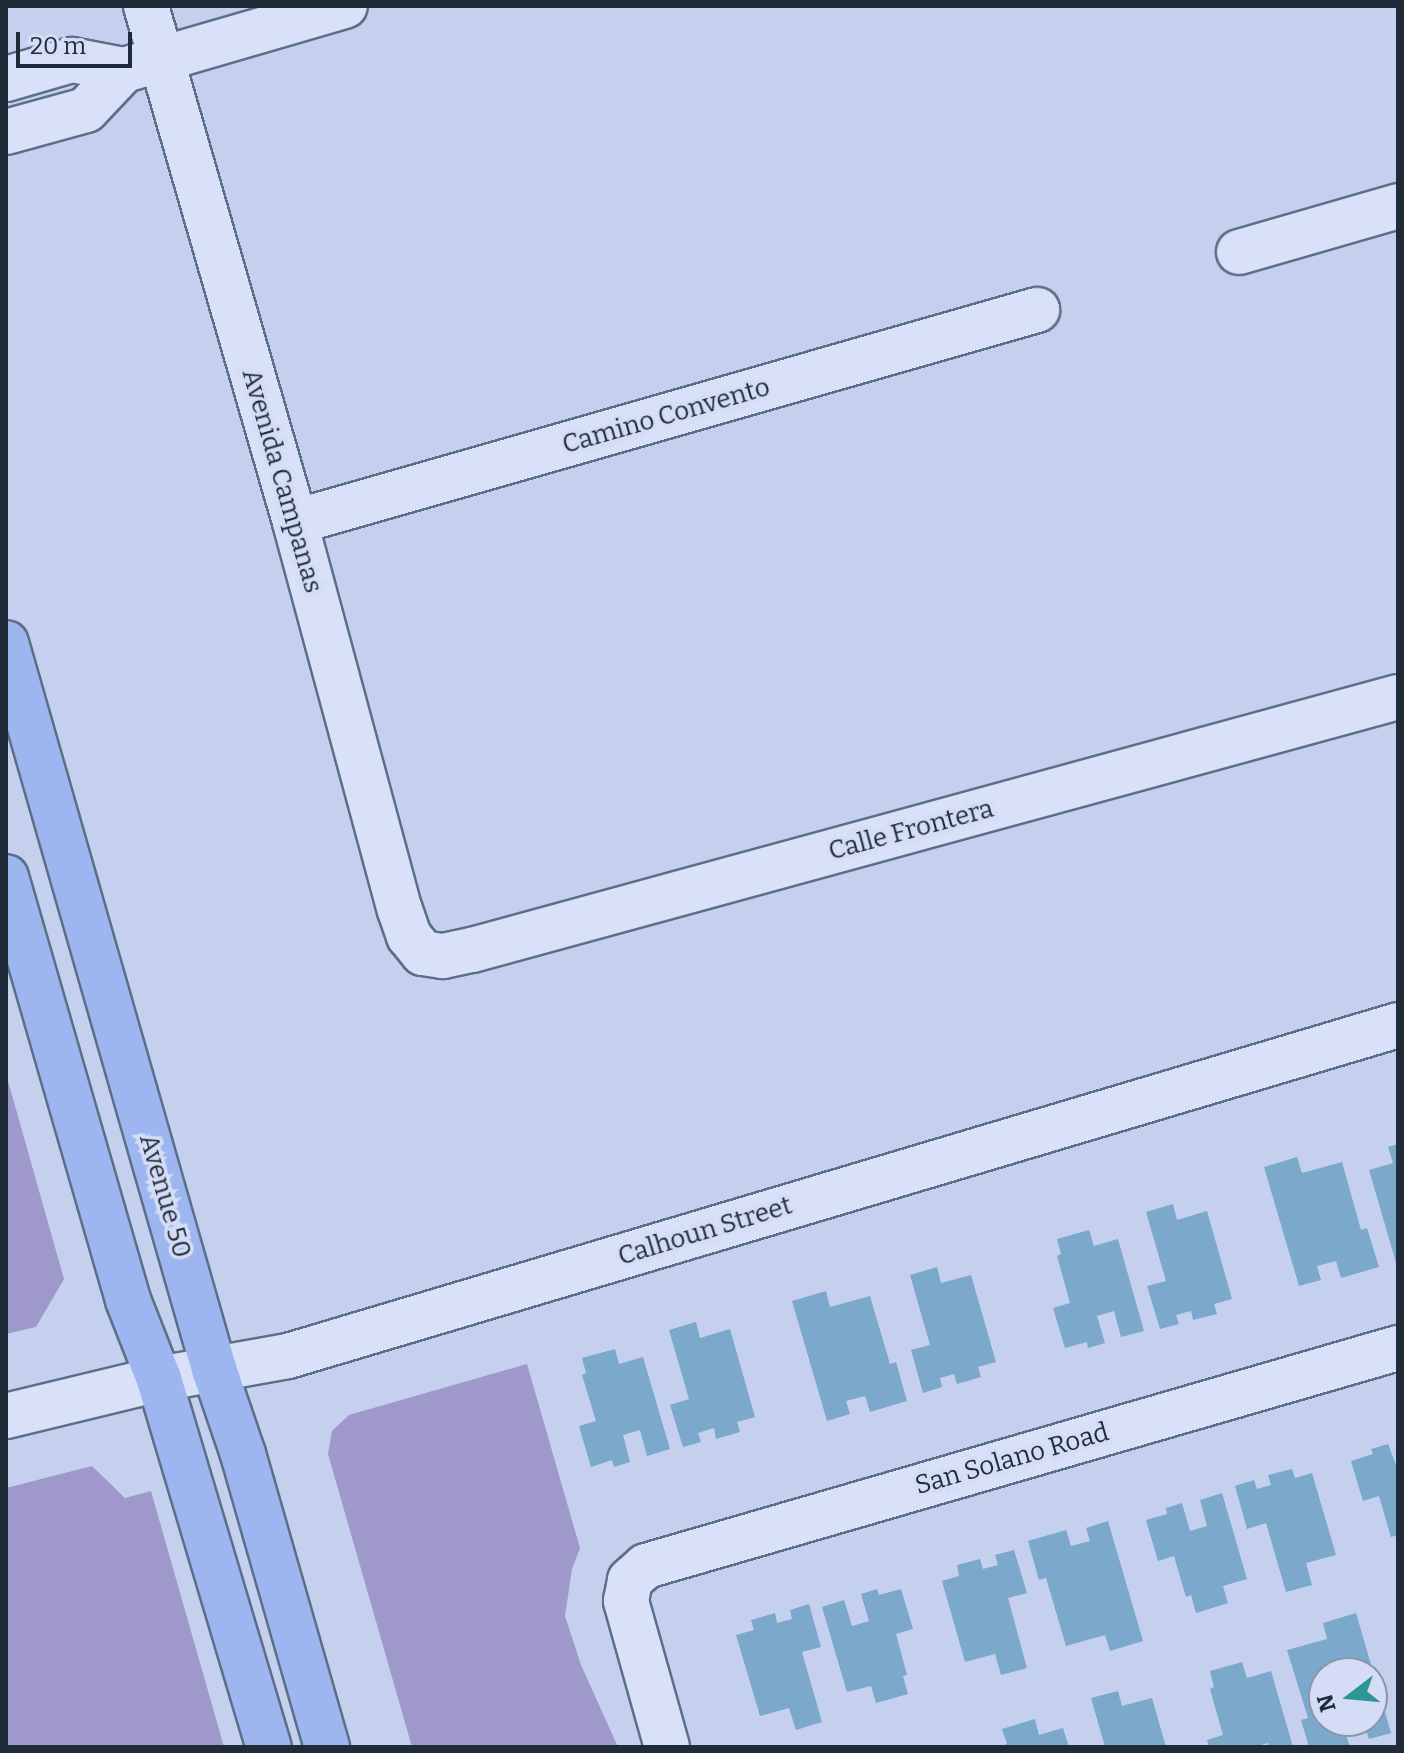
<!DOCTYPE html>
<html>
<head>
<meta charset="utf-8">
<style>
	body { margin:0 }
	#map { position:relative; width:1404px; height:1753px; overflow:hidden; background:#c4d0ed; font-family:Bitter,serif }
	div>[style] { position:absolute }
	.green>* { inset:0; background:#9f98cb }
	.building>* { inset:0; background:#7ba8cb }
	.roads { filter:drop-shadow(2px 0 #5b6f88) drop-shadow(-2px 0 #5b6f88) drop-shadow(0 2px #5b6f88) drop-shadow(0 -2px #5b6f88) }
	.minor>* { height:44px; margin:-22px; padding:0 22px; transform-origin:22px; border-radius:22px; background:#d8e1f8 }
	.major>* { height:44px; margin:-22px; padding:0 22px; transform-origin:22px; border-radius:22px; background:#9db6f0 }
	span { translate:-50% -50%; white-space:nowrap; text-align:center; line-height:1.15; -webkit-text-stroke:7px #d4ddf5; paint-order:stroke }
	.street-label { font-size:26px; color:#1f2b38 }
	.frame { position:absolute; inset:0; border:8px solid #1f2b38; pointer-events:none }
	.north { position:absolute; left:1308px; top:1657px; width:80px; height:80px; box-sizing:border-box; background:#d4ddf5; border:2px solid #8c96a9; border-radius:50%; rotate:254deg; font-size:22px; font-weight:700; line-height:32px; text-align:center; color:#1f2b38 }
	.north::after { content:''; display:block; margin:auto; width:28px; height:36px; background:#2c9595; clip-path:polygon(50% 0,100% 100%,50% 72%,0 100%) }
	.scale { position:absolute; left:16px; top:32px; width:116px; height:36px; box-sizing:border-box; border:4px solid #1f2b38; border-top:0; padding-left:10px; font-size:24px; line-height:28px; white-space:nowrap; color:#1f2b38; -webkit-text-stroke:6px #d4ddf5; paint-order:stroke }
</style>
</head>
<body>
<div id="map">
	<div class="green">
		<i style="clip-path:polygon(6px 1074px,64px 1279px,36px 1327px,6px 1334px)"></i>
		<i style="clip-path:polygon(527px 1364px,580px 1548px,572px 1569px,565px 1616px,581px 1665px,618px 1747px,412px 1747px,328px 1454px,332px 1431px,349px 1415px)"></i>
		<i style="clip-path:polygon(92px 1466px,125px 1498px,151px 1491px,224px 1747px,6px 1747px,6px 1488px)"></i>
	</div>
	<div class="building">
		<i style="clip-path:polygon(1398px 1144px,1398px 1266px,1397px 1266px,1369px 1170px,1393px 1163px,1388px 1147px)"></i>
		<i style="clip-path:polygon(1297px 1157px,1302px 1173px,1342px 1162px,1361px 1230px,1367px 1228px,1379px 1267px,1341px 1278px,1336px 1261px,1317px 1266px,1321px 1280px,1299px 1286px,1264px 1167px)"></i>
		<i style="clip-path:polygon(1173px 1204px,1177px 1220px,1207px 1211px,1232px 1299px,1214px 1304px,1217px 1314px,1193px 1320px,1191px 1311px,1176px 1315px,1179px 1324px,1160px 1329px,1147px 1286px,1166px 1281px,1146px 1212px)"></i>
		<i style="clip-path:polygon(1089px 1230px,1094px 1246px,1118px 1239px,1144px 1331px,1121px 1337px,1114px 1311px,1097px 1316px,1105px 1343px,1088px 1348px,1087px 1342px,1065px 1348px,1053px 1308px,1070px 1303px,1057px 1256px,1061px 1254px,1057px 1239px)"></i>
		<i style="clip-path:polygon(937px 1267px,941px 1283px,971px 1275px,996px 1362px,978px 1367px,981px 1377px,957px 1384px,954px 1374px,940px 1378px,942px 1387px,923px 1393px,911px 1350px,930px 1345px,910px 1275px)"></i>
		<i style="clip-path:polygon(826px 1291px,830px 1307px,870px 1296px,890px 1364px,896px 1362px,907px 1401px,870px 1412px,865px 1396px,846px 1401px,850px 1414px,827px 1421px,792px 1301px)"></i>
		<i style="clip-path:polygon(696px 1322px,700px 1338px,730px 1329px,755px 1417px,737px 1422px,740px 1432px,716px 1439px,714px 1428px,698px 1433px,701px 1442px,683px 1447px,670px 1405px,689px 1399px,669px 1330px)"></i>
		<i style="clip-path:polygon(615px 1349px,619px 1364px,643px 1357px,670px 1449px,647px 1456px,640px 1430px,623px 1435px,630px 1462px,614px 1467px,612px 1460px,591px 1467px,579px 1426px,596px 1421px,582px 1375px,586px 1373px,582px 1358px)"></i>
		<i style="clip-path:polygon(1388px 1444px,1398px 1470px,1398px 1535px,1391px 1537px,1379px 1496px,1363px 1501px,1351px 1461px,1373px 1454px,1371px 1449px)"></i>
		<i style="clip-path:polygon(1292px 1469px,1295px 1478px,1312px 1473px,1336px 1555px,1306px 1563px,1312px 1585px,1286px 1592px,1266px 1523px,1247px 1529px,1235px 1486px,1254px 1480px,1257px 1489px,1271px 1485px,1268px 1475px)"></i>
		<i style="clip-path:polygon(1222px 1493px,1247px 1579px,1223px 1586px,1228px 1603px,1196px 1613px,1191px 1595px,1186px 1597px,1174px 1556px,1158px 1561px,1146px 1520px,1167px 1514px,1166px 1508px,1182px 1503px,1190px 1531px,1207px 1526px,1200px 1500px)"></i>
		<i style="clip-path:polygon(1108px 1521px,1143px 1641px,1110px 1651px,1105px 1635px,1066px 1646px,1046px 1578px,1039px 1580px,1028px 1541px,1066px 1530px,1071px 1546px,1090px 1541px,1086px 1528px)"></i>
		<i style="clip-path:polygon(1014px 1550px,1027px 1593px,1008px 1598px,1027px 1668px,1001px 1675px,995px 1654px,965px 1662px,942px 1581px,959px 1576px,957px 1565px,980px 1559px,983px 1569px,998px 1565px,995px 1555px)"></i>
		<i style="clip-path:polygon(877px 1589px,879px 1595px,901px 1589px,913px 1629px,896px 1634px,907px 1675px,903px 1676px,908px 1694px,876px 1703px,871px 1686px,847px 1692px,822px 1607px,844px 1600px,852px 1626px,869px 1621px,861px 1594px)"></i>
		<i style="clip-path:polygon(809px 1604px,821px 1647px,802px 1652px,822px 1722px,796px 1730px,789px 1708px,760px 1716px,736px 1635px,754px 1630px,751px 1620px,775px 1613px,777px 1623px,792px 1619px,790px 1610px)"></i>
		<i style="clip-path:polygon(evenodd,1356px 1613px,1391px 1733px,1369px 1739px,1365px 1726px,1345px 1732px,1350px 1747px,1309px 1747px,1301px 1720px,1308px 1718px,1287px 1650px,1327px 1639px,1323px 1623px,1356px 1613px,1324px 1673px,1372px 1673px,1372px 1721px,1324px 1721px,1324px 1673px)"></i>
		<i style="clip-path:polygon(1242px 1662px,1247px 1678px,1271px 1671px,1293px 1747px,1269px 1747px,1268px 1743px,1254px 1747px,1209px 1747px,1207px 1740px,1223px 1735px,1210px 1689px,1214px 1687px,1210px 1671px)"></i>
		<i style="clip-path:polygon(1118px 1691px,1122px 1706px,1152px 1698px,1166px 1747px,1105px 1747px,1091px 1698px)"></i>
		<i style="clip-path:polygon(1035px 1719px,1039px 1735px,1063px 1728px,1069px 1747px,1000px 1747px,1007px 1744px,1002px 1729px)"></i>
	</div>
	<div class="roads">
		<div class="minor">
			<i style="left:146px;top:6px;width:537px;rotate:73.89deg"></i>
			<i style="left:295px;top:522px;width:402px;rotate:74.9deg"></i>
			<i style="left:400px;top:910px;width:28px;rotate:71deg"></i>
			<i style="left:409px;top:936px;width:22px;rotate:51deg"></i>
			<i style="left:423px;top:953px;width:20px;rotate:9deg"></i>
			<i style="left:443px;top:956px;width:30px;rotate:-12deg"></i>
			<i style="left:472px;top:950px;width:960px;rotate:-15.28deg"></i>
			<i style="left:6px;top:79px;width:69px;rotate:-16.1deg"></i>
			<i style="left:72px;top:60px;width:53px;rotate:10.9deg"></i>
			<i style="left:124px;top:70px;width:230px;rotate:-16.2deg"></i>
			<i style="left:6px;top:132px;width:83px;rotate:-15.4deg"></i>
			<i style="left:86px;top:110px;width:55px;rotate:-46.5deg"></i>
			<i style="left:1239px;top:252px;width:166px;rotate:-16.1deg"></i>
			<i style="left:295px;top:522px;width:772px;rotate:-15.95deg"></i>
			<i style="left:6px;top:1416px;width:157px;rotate:-13.6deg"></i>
			<i style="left:159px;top:1379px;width:131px;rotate:-10.1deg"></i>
			<i style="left:288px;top:1356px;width:1158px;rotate:-16.6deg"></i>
			<i style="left:667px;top:1747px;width:152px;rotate:-105.7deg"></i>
			<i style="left:626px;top:1601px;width:21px;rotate:-79deg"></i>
			<i style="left:630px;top:1580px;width:21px;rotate:-41deg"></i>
			<i style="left:646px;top:1566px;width:783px;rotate:-16.17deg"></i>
		</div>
		<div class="major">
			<i style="left:6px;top:643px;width:755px;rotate:74.01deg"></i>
			<i style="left:214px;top:1369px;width:90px;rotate:71.2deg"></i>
			<i style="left:243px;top:1454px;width:305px;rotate:74deg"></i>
			<i style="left:6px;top:877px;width:440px;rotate:73.9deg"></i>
			<i style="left:128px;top:1300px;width:85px;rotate:68.6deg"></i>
			<i style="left:159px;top:1379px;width:384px;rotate:73.4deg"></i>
		</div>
	</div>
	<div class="street-label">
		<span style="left:666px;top:416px;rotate:-16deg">Camino Convento</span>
		<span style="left:282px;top:481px;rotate:74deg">Avenida Campanas</span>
		<span style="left:911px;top:830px;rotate:-15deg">Calle Frontera</span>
		<span style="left:165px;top:1196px;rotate:74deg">Avenue 50</span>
		<span style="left:705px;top:1231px;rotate:-17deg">Calhoun Street</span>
		<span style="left:1012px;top:1459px;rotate:-16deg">San Solano Road</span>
	</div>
	<div class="frame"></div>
	<div class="north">N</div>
	<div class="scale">20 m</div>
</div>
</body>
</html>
